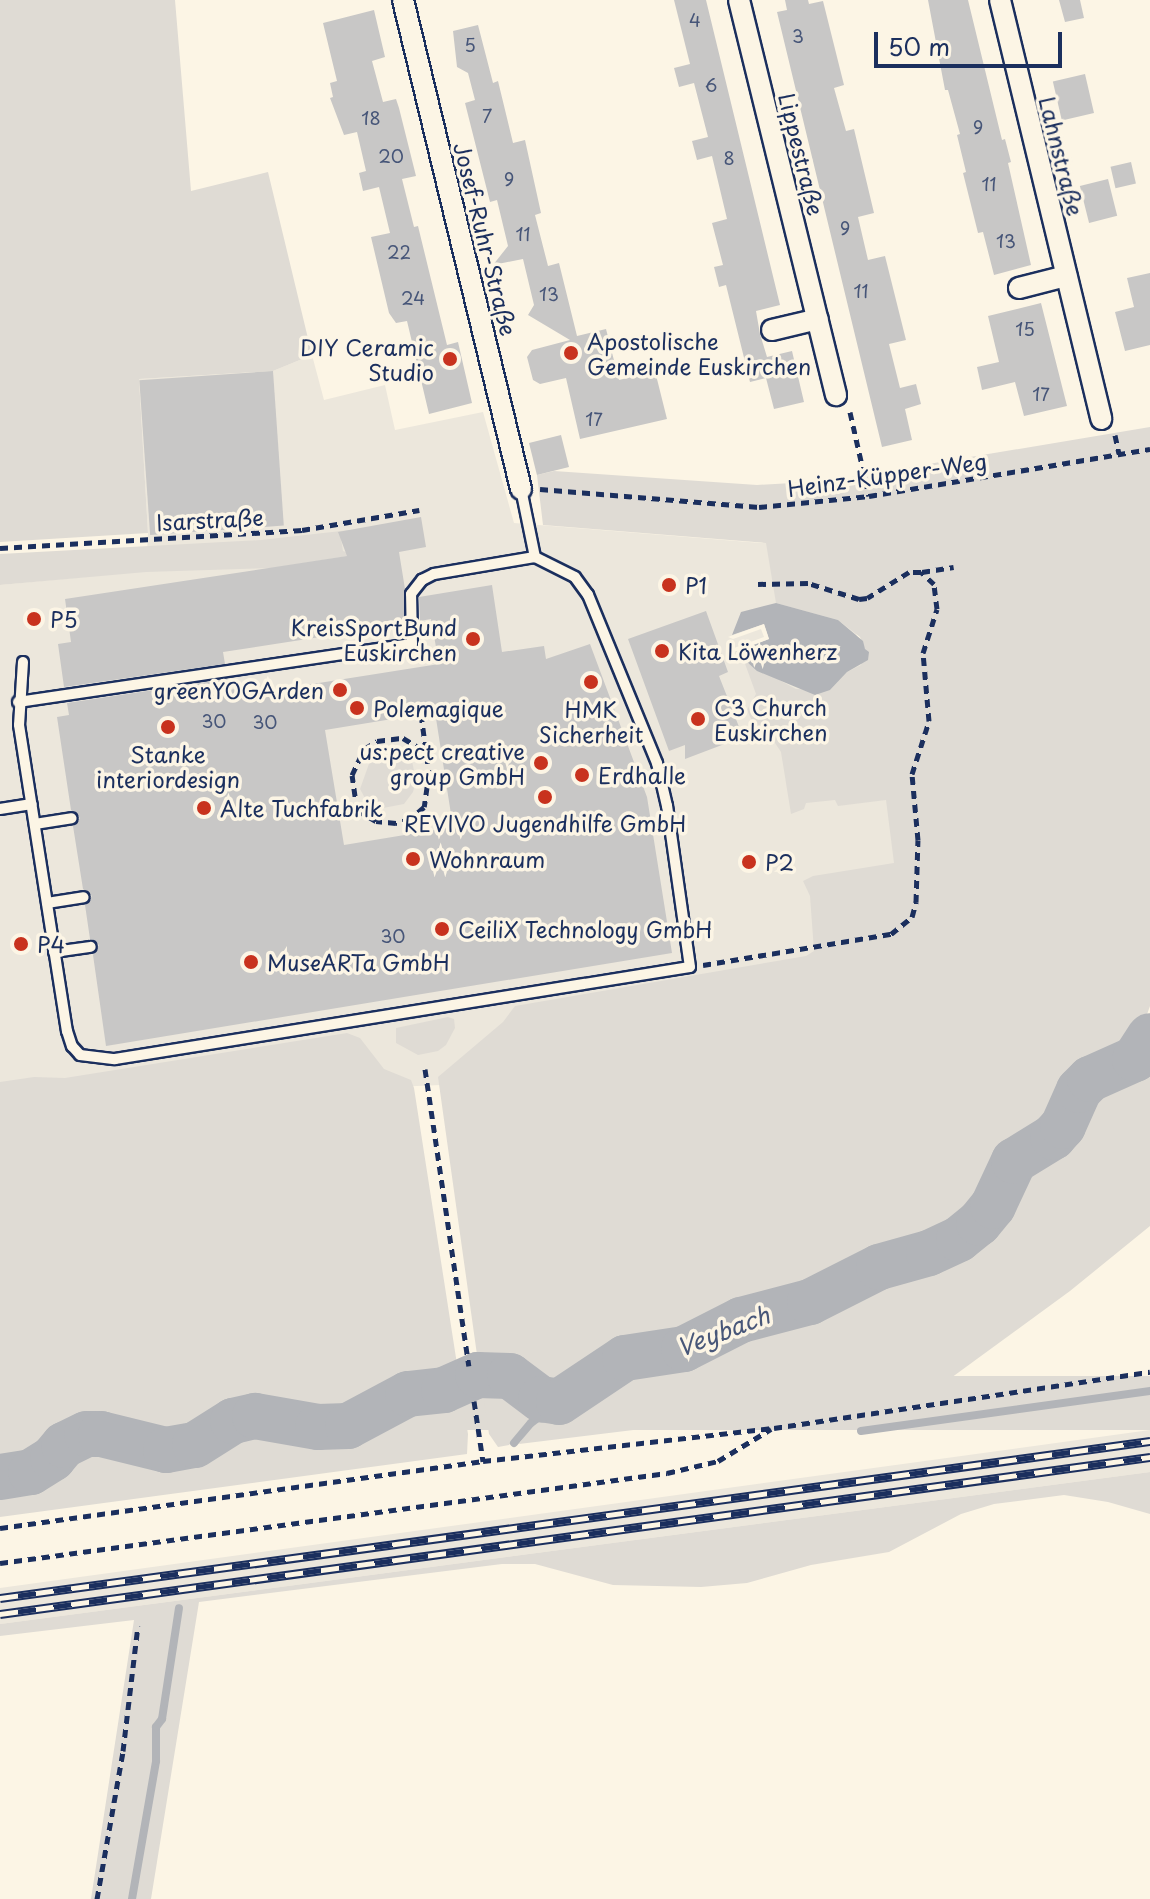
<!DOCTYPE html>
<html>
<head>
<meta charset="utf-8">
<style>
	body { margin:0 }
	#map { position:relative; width:1150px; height:1899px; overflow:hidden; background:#fcf5e5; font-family:"Playpen Sans",sans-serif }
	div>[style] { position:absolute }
	.built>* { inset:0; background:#ece7dc }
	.green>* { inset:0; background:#dfdbd4; transform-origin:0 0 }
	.water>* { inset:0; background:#b2b4b8 }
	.pier>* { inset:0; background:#fcf5e5 }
	.stream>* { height:8px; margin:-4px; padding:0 4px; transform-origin:4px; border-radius:4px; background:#b2b4b8 }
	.river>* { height:46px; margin:-23px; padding:0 23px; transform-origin:23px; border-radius:23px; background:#b2b4b8 }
	.building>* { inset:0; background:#c8c7c6; transform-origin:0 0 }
	.path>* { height:5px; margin-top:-2.5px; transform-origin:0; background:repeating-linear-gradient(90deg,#1b2f5e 0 8px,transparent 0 14px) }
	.roads { filter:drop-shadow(2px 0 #1b2f5e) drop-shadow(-2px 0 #1b2f5e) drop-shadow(0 2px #1b2f5e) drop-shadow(0 -2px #1b2f5e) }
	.service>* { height:10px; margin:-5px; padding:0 5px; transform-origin:5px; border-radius:5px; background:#fcf5e5 }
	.minor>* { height:20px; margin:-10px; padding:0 10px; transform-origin:10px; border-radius:10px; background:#fcf5e5 }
	.rail>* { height:9px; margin-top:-4.5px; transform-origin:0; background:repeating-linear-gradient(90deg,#fcf5e5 0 18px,#1b2f5e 0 36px); box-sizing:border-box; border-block:2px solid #1b2f5e }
	.dots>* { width:22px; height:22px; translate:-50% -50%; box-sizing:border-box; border:4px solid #fcf5e5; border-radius:50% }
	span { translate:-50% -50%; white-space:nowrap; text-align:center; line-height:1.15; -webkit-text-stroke:7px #fcf5e5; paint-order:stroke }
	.number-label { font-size:18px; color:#465578 }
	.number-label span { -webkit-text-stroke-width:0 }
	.street-label { font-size:22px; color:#1b2f5e }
	.poi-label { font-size:22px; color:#1b2f5e }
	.left { translate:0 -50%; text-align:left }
	.right { translate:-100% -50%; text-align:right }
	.water-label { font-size:24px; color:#485779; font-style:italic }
	.scale { position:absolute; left:874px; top:32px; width:188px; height:36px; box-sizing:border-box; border:4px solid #1b2f5e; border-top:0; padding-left:10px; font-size:24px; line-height:28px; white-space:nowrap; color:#1b2f5e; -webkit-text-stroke:6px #fcf5e5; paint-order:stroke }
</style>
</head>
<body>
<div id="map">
	<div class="built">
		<i style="clip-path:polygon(312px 355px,324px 400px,385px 385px,395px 430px,483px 412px,514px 523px,761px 543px,835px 537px,934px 987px,441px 1085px,0 1103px,0 585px,146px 571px,148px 533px,139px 379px,273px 371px)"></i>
		<i style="clip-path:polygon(1150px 1430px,1150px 1472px,0 1624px,0 1588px)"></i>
	</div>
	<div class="green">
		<i style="clip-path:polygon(0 0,175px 0,191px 191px,268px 172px,312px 355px,273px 371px,139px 379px,148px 533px,0 542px)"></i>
		<i style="clip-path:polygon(1150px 427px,1150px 1006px,1135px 1048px,1127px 1056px,1096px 1064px,1078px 1078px,1062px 1117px,1046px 1134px,1008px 1158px,988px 1205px,975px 1221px,939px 1242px,884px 1261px,821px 1292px,739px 1315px,691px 1340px,615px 1356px,565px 1393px,550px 1393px,509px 1370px,479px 1369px,438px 1077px,503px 1022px,515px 1006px,806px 956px,814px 951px,810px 896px,803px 881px,813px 876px,894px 863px,886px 800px,838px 806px,835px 800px,806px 803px,804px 809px,791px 814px,781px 752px,775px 743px,757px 732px,747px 710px,756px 694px,744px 661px,796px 689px,830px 690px,847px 672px,861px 665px,865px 650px,860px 637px,838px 620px,776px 603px,766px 543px,543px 525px,537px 475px,554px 471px,757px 485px,827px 481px)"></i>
		<i style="clip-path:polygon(350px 530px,341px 539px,343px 551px,354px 555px,273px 568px,146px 572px,0 585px,0 554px,261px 540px)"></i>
		<i style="clip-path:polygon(390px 749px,398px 749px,412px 761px,416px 780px,413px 792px,404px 804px,383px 808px,366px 800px,360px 789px,370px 761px)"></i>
		<i style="clip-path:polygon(448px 1017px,454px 1019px,455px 1028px,446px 1045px,438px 1051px,418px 1055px,396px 1043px,396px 1028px)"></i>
		<i style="clip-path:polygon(347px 1033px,360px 1038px,384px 1069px,411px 1080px,414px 1088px,459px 1377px,442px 1385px,404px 1390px,352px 1420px,338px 1422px,252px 1410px,233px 1415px,200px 1436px,169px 1444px,105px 1427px,93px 1428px,69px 1435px,35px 1464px,0 1473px,0 1082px,34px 1077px,65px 1078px)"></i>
		<i style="clip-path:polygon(1150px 1052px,1150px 1226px,1070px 1291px,929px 1394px,519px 1444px,532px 1425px,547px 1413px,584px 1396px,616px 1369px,629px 1363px,684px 1356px,755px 1321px,820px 1304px,895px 1267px,961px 1247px,989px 1222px,1023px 1158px,1055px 1140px,1072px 1124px,1089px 1089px,1100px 1080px,1139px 1064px)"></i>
		<i style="left:1150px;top:1376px;width:54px;height:1161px;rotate:90deg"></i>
		<i style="clip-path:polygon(501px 1379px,514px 1384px,546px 1408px,525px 1424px,509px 1445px,498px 1447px,489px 1434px,481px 1380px)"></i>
		<i style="clip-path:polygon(461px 1391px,468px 1434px,467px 1454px,0 1517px,0 1487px,37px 1480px,84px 1446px,102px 1446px,166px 1461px,201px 1453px,228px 1435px,249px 1427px,262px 1426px,316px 1438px,340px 1438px,365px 1429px,409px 1404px)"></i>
		<i style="clip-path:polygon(1150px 1472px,1150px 1514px,1108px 1502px,1064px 1495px,994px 1504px,961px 1514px,889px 1552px,811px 1565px,747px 1583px,701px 1587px,613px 1585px,535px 1564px,502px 1564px,199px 1602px,151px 1899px,91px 1899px,134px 1620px,0 1636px,0 1624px)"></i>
	</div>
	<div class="water">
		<i style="clip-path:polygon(776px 603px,838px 620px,863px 641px,865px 649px,869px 652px,868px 660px,847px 672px,830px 690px,815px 695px,757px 671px,735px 651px,769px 639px,764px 624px,732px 635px,741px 612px)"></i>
	</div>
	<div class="pier">
		<i style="clip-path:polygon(764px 624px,769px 639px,732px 653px,734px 648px,764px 637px,761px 629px,733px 639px,728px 637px)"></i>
	</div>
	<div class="stream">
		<i style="left:861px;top:1431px;width:292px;rotate:-7.9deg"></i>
		<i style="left:514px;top:1443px;width:26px;rotate:-50deg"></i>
		<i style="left:531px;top:1423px;width:35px;rotate:-37deg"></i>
		<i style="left:132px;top:1899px;width:140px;rotate:-80.1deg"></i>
		<i style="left:156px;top:1761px;width:34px;rotate:-90deg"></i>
		<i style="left:156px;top:1727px;width:10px;rotate:-53deg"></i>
		<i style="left:162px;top:1719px;width:112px;rotate:-81.3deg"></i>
	</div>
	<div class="river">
		<i style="left:0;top:1477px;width:31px;rotate:-9deg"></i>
		<i style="left:31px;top:1472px;width:26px;rotate:-32deg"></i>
		<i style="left:53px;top:1458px;width:17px;rotate:-50deg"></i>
		<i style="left:64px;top:1445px;width:25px;rotate:-26deg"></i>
		<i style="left:87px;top:1434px;width:14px"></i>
		<i style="left:101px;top:1434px;width:67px;rotate:13.8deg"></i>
		<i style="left:166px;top:1450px;width:29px;rotate:-10deg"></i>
		<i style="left:195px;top:1445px;width:45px;rotate:-32.3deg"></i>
		<i style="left:233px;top:1421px;width:23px;rotate:-13deg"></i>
		<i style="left:255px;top:1416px;width:64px;rotate:9.9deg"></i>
		<i style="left:318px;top:1427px;width:30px;rotate:-2deg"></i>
		<i style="left:348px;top:1426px;width:68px;rotate:-28.1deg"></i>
		<i style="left:408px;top:1394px;width:36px;rotate:-6deg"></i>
		<i style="left:444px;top:1390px;width:37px;rotate:-24deg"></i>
		<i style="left:478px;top:1375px;width:32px;rotate:2deg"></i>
		<i style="left:510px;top:1376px;width:39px;rotate:37deg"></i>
		<i style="left:541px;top:1399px;width:18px;rotate:9deg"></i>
		<i style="left:559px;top:1402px;width:79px;rotate:-33.7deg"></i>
		<i style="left:625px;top:1358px;width:60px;rotate:-8.7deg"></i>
		<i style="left:684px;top:1349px;width:64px;rotate:-27deg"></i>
		<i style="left:741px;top:1320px;width:71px;rotate:-14.6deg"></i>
		<i style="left:810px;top:1302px;width:77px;rotate:-26.9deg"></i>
		<i style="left:879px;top:1267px;width:52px;rotate:-15.6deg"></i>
		<i style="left:929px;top:1253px;width:33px;rotate:-25deg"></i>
		<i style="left:959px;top:1239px;width:26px;rotate:-39deg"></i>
		<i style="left:979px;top:1223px;width:22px;rotate:-51deg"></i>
		<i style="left:993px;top:1206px;width:50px;rotate:-65deg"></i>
		<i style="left:1014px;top:1161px;width:46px;rotate:-31.6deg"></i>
		<i style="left:1053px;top:1137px;width:15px;rotate:-48deg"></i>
		<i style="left:1063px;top:1126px;width:39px;rotate:-66deg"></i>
		<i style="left:1079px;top:1090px;width:16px;rotate:-45deg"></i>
		<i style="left:1090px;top:1079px;width:49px;rotate:-24deg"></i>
		<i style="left:1135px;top:1059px;width:27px;rotate:-57deg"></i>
	</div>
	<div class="building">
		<i style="clip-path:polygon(674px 0,706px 0,780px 305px,756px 311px,760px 334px,767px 357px,792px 351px,804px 402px,774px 409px,766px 378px,750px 382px,726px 285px,719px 287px,714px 267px,723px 265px,712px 223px,727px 219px,712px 156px,697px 160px,692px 141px,708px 137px,694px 83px,679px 87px,674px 68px,690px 64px)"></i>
		<i style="clip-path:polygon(785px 0,808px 0,809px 4px,823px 1px,844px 85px,834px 88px,846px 131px,854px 129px,874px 213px,858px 217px,868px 260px,885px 256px,906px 340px,889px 344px,900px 388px,916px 384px,921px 404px,905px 409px,912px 440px,882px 447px,777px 12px,787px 10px)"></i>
		<i style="clip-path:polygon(928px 0,968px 0,1002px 140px,1005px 139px,1011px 162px,1008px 163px,1031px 265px,994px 275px,983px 232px,978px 233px,963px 173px,966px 172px,957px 135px,960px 134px,948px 90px,945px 90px)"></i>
		<i style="clip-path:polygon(1059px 0,1080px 0,1084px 18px,1065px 22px)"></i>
		<i style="clip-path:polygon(374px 10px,385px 57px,372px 61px,383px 102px,396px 99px,399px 108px,416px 176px,402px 179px,414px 227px,418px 226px,447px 345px,458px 342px,472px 403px,429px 414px,407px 321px,396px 323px,389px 313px,371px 237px,390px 233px,379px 187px,363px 191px,359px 173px,366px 171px,357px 132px,344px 135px,330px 98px,333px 97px,330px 83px,337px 81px,323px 23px)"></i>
		<i style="clip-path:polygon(478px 25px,493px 83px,498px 81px,513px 143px,525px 140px,541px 213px,535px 215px,548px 266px,559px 263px,577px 336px,606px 329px,619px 380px,655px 371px,667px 419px,580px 439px,566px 378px,540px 384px,533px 380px,527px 357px,532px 350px,570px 340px,528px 315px,534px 305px,523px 259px,493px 265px,508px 246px,497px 200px,490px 202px,465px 103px,475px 100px,468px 73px,457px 67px,453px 31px)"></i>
		<i style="left:1085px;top:74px;width:40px;height:33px;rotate:77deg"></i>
		<i style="left:1131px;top:162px;width:22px;height:21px;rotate:77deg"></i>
		<i style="left:1108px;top:179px;width:38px;height:29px;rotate:76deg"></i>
		<i style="clip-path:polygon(1150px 273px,1150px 345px,1125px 351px,1115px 312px,1134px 307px,1127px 278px)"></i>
		<i style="clip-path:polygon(1041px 303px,1067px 406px,1024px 416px,1015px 382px,982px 390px,977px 367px,999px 362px,988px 316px)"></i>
		<i style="left:273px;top:371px;width:155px;height:134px;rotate:86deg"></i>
		<i style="left:561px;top:435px;width:33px;height:33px;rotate:76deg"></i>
		<i style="clip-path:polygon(421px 517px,426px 547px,399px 552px,405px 589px,404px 624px,223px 652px,225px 664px,64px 687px,58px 644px,71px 642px,65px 599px,347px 556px,338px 532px)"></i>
		<i style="clip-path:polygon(evenodd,492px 585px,502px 652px,544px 646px,546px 659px,590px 644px,647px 797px,672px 953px,106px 1046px,93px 955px,99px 945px,90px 939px,85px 905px,92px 896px,83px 889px,73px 826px,80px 818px,71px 810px,57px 717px,69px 715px,67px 703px,227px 679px,229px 690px,248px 687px,249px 694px,439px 664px,431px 619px,420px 621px,419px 597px,492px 585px,435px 712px,453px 827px,344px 845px,325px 730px,435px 712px)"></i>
		<i style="clip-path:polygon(706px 611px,728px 672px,719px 676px,743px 737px,685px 759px,685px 745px,669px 751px,628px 639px)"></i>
	</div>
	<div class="path">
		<i style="left:850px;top:412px;width:86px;rotate:77.3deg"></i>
		<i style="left:1115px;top:435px;width:19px;rotate:78deg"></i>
		<i style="left:540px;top:489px;width:220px;rotate:4.7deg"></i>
		<i style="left:759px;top:507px;width:111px;rotate:-5.7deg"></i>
		<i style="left:869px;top:496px;width:285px;rotate:-9.5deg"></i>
		<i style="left:0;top:548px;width:303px;rotate:-3.4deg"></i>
		<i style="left:302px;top:530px;width:119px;rotate:-9.7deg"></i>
		<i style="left:922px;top:572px;width:32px;rotate:-9deg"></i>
		<i style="left:421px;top:714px;width:60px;rotate:82.3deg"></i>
		<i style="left:429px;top:773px;width:34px;rotate:98deg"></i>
		<i style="left:424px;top:807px;width:18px;rotate:139deg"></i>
		<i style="left:410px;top:819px;width:15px;rotate:164deg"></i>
		<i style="left:396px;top:823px;width:20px;rotate:-174deg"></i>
		<i style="left:376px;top:821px;width:22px;rotate:-150deg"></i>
		<i style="left:357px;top:810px;width:35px;rotate:-98deg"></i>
		<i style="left:352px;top:775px;width:29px;rotate:-65deg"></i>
		<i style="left:364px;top:749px;width:15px;rotate:-32deg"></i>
		<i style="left:377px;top:741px;width:26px;rotate:-7deg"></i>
		<i style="left:403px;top:738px;width:21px;rotate:31deg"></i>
		<i style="left:421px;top:749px;width:9px;rotate:58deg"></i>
		<i style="left:703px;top:965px;width:191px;rotate:-9.4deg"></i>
		<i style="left:891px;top:934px;width:27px;rotate:-39deg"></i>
		<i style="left:912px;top:917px;width:16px;rotate:-75deg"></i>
		<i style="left:916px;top:902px;width:62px;rotate:-88.2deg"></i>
		<i style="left:918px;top:840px;width:66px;rotate:-95.2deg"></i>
		<i style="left:912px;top:774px;width:56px;rotate:-72.2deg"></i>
		<i style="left:929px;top:721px;width:68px;rotate:-95deg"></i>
		<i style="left:923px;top:653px;width:46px;rotate:-72.3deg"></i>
		<i style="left:937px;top:609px;width:25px;rotate:-97deg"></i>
		<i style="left:934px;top:584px;width:18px;rotate:-137deg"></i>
		<i style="left:921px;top:572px;width:12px;rotate:180deg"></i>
		<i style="left:909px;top:572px;width:49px;rotate:148.2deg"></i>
		<i style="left:867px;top:598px;width:8px;rotate:173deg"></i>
		<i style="left:859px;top:599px;width:53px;rotate:-162.6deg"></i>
		<i style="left:808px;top:583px;width:50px;rotate:178.9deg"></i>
		<i style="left:425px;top:1069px;width:300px;rotate:81.6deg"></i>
		<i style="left:474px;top:1401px;width:61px;rotate:81.5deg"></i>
		<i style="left:0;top:1528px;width:488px;rotate:-7.9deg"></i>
		<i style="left:483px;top:1461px;width:293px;rotate:-6.5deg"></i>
		<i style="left:774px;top:1428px;width:380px;rotate:-8.5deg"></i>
		<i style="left:0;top:1563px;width:673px;rotate:-7.68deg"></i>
		<i style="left:667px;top:1473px;width:52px;rotate:-13.2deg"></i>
		<i style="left:718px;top:1461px;width:62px;rotate:-31.1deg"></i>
		<i style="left:97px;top:1899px;width:150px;rotate:-80deg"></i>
		<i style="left:123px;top:1751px;width:126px;rotate:-83.2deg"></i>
	</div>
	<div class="roads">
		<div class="service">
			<i style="left:23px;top:662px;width:63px;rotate:93.6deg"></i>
			<i style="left:19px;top:725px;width:310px;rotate:81.1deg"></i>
			<i style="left:67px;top:1031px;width:16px;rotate:72deg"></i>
			<i style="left:72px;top:1046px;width:12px;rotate:48deg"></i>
			<i style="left:80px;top:1055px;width:35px;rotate:7deg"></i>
			<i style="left:115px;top:1059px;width:582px;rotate:-9.09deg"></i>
			<i style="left:690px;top:967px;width:163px;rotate:-98.1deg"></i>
			<i style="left:667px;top:806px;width:44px;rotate:-103.1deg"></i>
			<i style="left:657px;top:763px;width:182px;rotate:-112.3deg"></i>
			<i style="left:588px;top:595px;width:22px;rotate:-126deg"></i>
			<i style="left:575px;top:577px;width:45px;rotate:-153.4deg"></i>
			<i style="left:535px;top:557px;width:69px;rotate:-101.6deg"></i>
			<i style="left:18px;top:702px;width:398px;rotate:-8.4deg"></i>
			<i style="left:412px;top:644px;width:50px;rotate:-91.1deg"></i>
			<i style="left:411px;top:594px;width:18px;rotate:-52deg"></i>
			<i style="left:422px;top:580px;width:13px;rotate:-27deg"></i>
			<i style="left:434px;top:574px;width:102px;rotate:-9.6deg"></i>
			<i style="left:0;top:809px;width:32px;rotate:-9deg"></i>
			<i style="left:35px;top:824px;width:37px;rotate:-9deg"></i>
			<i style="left:47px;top:903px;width:37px;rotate:-9deg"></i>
			<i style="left:54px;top:952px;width:37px;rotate:-8deg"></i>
		</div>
		<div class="minor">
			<i style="left:403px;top:0;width:503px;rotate:76.43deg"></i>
			<i style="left:739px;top:0;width:407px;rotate:76.2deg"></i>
			<i style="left:1000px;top:0;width:431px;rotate:76.4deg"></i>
			<i style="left:1019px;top:288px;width:49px;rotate:-14.3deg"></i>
			<i style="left:772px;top:330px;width:47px;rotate:-13.4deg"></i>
		</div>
	</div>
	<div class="rail">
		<i style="left:0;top:1598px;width:1161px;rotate:-7.77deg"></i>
		<i style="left:0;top:1614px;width:1161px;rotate:-7.77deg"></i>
	</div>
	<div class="dots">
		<i style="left:571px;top:353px;background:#c8321e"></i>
		<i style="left:450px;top:359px;background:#c8321e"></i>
		<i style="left:669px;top:585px;background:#c8321e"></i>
		<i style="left:34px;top:619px;background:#c8321e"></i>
		<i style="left:473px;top:639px;background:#c8321e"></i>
		<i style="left:662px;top:651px;background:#c8321e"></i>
		<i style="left:591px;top:682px;background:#c8321e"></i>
		<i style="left:340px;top:690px;background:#c8321e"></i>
		<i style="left:357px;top:708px;background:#c8321e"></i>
		<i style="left:698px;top:719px;background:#c8321e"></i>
		<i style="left:168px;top:727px;background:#c8321e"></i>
		<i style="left:541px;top:763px;background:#c8321e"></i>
		<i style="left:582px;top:775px;background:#c8321e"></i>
		<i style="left:545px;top:797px;background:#c8321e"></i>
		<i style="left:204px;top:808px;background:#c8321e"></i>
		<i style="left:413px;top:859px;background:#c8321e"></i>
		<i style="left:749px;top:862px;background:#c8321e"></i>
		<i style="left:442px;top:929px;background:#c8321e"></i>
		<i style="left:21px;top:944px;background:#c8321e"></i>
		<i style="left:251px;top:962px;background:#c8321e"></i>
	</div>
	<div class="number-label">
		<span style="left:695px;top:20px">4</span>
		<span style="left:798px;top:36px">3</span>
		<span style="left:470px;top:45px">5</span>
		<span style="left:711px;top:85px">6</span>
		<span style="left:487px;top:116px">7</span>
		<span style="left:371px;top:118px">18</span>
		<span style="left:978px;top:127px">9</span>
		<span style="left:391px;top:156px">20</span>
		<span style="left:729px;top:158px">8</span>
		<span style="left:509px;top:179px">9</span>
		<span style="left:989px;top:184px">11</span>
		<span style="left:845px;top:228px">9</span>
		<span style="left:523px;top:234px">11</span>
		<span style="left:1006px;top:241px">13</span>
		<span style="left:399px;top:252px">22</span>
		<span style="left:861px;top:291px">11</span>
		<span style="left:549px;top:294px">13</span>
		<span style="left:413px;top:298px">24</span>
		<span style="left:1025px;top:329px">15</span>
		<span style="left:1041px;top:394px">17</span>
		<span style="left:594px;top:419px">17</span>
		<span style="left:214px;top:721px">30</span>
		<span style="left:265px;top:722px">30</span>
		<span style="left:393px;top:936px">30</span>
	</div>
	<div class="street-label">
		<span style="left:802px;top:154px;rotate:76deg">Lippestraße</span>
		<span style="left:1062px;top:156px;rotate:76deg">Lahnstraße</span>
		<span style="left:486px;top:239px;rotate:76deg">Josef-Ruhr-Straße</span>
		<span style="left:887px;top:474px;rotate:-8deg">Heinz-Küpper-Weg</span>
		<span style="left:210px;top:519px;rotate:-3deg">Isarstraße</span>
	</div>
	<div class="poi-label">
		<span class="left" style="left:587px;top:353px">Apostolische<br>Gemeinde Euskirchen</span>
		<span class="right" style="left:434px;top:359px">DIY Ceramic<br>Studio</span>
		<span class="left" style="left:685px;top:585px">P1</span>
		<span class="left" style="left:50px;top:619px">P5</span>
		<span class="right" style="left:457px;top:639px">KreisSportBund<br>Euskirchen</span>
		<span class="left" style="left:678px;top:651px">Kita Löwenherz</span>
		<span class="right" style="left:324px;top:690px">greenYOGArden</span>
		<span class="left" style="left:714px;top:719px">C3 Church<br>Euskirchen</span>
		<span class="left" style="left:373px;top:708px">Polemagique</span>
		<span style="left:591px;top:721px">HMK<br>Sicherheit</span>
		<span class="right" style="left:525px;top:763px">us:pect creative<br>group GmbH</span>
		<span style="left:168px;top:766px">Stanke<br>interiordesign</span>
		<span class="left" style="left:598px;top:775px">Erdhalle</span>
		<span class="left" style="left:220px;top:808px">Alte Tuchfabrik</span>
		<span style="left:545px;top:823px">REVIVO Jugendhilfe GmbH</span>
		<span class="left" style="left:429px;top:859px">Wohnraum</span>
		<span class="left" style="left:765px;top:862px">P2</span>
		<span class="left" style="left:458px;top:929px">CeiliX Technology GmbH</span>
		<span class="left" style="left:37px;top:944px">P4</span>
		<span class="left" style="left:267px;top:962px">MuseARTa GmbH</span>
	</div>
	<div class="water-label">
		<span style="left:723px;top:1331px;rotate:-21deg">Veybach</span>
	</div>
	<div class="scale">50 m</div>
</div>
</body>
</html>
